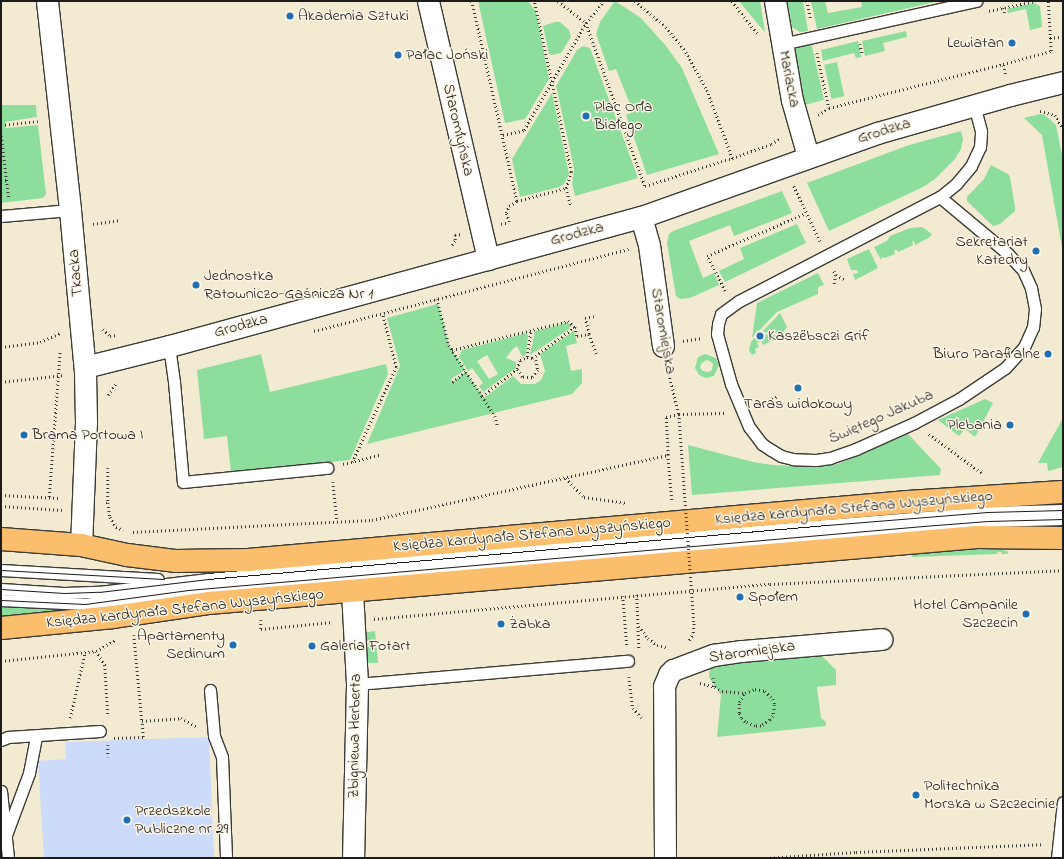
<!DOCTYPE html>
<html>
<head>
<meta charset="utf-8">
<style>
	body { margin:0 }
	#map { position:relative; width:1064px; height:859px; overflow:hidden; background:#f3ebd1; font-family:"Indie Flower",sans-serif }
	div>[style] { position:absolute }
	.built>* { inset:0; background:#cbdbf9 }
	.green>* { inset:0; background:#8ddd9d; transform-origin:0 0 }
	.path>* { height:2.5px; margin-top:-1.25px; transform-origin:0; background:repeating-linear-gradient(90deg,#3c3b37 0 1px,transparent 0 4px) }
	.roads { filter:drop-shadow(1px 0 #3c3b37) drop-shadow(-1px 0 #3c3b37) drop-shadow(0 1px #3c3b37) drop-shadow(0 -1px #3c3b37) }
	.service>* { height:11px; margin:-5.5px; padding:0 5.5px; transform-origin:5.5px; border-radius:5.5px; background:#fff }
	.minor>* { height:21px; margin:-10.5px; padding:0 10.5px; transform-origin:10.5px; border-radius:10.5px; background:#fff }
	.primary>* { height:22px; margin:-11px; padding:0 11px; transform-origin:11px; border-radius:11px; background:#fabe6d }
	.tram>* { height:1px; margin:-0.5px; padding:0 0.5px; transform-origin:0.5px; border-radius:0.5px; background:#1c1c1c }
	.path-bridge>* { height:2.5px; margin-top:-1.25px; transform-origin:0; background:repeating-linear-gradient(90deg,#3c3b37 0 1px,transparent 0 4px) }
	.dots>* { width:11px; height:11px; translate:-50% -50%; box-sizing:border-box; border:2px solid #fcf5e5; border-radius:50% }
	span { translate:-50% -50%; white-space:nowrap; text-align:center; line-height:1.15; -webkit-text-stroke:3px #fcf5e5; paint-order:stroke }
	.poi-label { font-size:16px; color:#1c1c1c }
	.left { translate:0 -50%; text-align:left }
	.right { translate:-100% -50%; text-align:right }
	.street-label { font-size:16px; color:#1c1c1c }
	.frame { position:absolute; inset:0; border:2px solid #1c1c1c; pointer-events:none }
</style>
</head>
<body>
<div id="map">
	<div class="built">
		<i style="clip-path:polygon(209px 737px,214px 858px,44px 858px,38px 761px,66px 759px,65px 742px)"></i>
	</div>
	<div class="green">
		<i style="clip-path:polygon(478px 1px,528px 1px,536px 12px,549px 79px,525px 119px,505px 123px)"></i>
		<i style="clip-path:polygon(615px 1px,641px 18px,666px 46px,682px 68px,719px 154px,647px 175px,626px 115px,633px 112px,616px 69px,609px 71px,596px 34px,600px 22px)"></i>
		<i style="clip-path:polygon(739px 1px,760px 1px,765px 32px,756px 22px)"></i>
		<i style="clip-path:polygon(787px 1px,803px 1px,808px 31px,800px 32px,792px 27px)"></i>
		<i style="clip-path:polygon(811px 1px,825px 1px,828px 13px,862px 7px,861px 1px,939px 1px,817px 29px)"></i>
		<i style="clip-path:polygon(1034px 3px,1040px 6px,1042px 27px,1030px 30px,1026px 9px,1008px 13px,1007px 9px)"></i>
		<i style="clip-path:polygon(555px 22px,560px 22px,569px 30px,571px 37px,561px 53px,552px 55px,549px 54px,543px 26px)"></i>
		<i style="clip-path:polygon(906px 31px,907px 37px,883px 43px,885px 51px,865px 56px,862px 41px)"></i>
		<i style="clip-path:polygon(858px 41px,861px 57px,856px 58px,854px 53px,823px 61px,821px 50px)"></i>
		<i style="clip-path:polygon(811px 42px,824px 100px,804px 105px,794px 46px)"></i>
		<i style="clip-path:polygon(583px 46px,590px 48px,638px 178px,575px 196px,572px 183px,574px 171px,573px 163px,556px 86px,577px 50px)"></i>
		<i style="left:837px;top:62px;width:35px;height:13px;rotate:78deg"></i>
		<i style="clip-path:polygon(552px 93px,569px 174px,564px 184px,559px 187px,520px 197px,512px 159px)"></i>
		<i style="clip-path:polygon(1px 105px,36px 105px,37px 117px,5px 122px,6px 128px,38px 125px,46px 194px,43px 198px,1px 203px)"></i>
		<i style="clip-path:polygon(1040px 114px,1045px 115px,1056px 125px,1063px 160px,1063px 253px,1042px 135px,1024px 118px)"></i>
		<i style="clip-path:polygon(961px 131px,963px 139px,961px 149px,955px 159px,935px 179px,923px 187px,829px 231px,807px 183px,909px 145px)"></i>
		<i style="clip-path:polygon(991px 165px,1008px 174px,1010px 177px,1015px 207px,1015px 211px,1000px 224px,993px 226px,967px 201px,967px 197px,984px 179px)"></i>
		<i style="clip-path:polygon(782px 191px,792px 213px,734px 236px,730px 225px,689px 241px,703px 278px,714px 273px,719px 285px,690px 298px,680px 299px,676px 296px,667px 243px,669px 234px,673px 231px)"></i>
		<i style="clip-path:polygon(797px 224px,806px 243px,725px 282px,719px 271px,744px 259px,740px 248px)"></i>
		<i style="clip-path:polygon(922px 227px,932px 234px,930px 237px,915px 245px,914px 241px,912px 242px,913px 245px,898px 252px,896px 249px,894px 251px,895px 254px,885px 258px,882px 257px,881px 260px,874px 247px,887px 241px,890px 236px,910px 228px)"></i>
		<i style="clip-path:polygon(869px 249px,878px 268px,855px 280px,853px 274px,858px 273px,857px 270px,851px 270px,847px 259px)"></i>
		<i style="clip-path:polygon(818px 273px,824px 285px,818px 287px,818px 294px,777px 312px,752px 338px,757px 303px)"></i>
		<i style="clip-path:polygon(438px 304px,449px 345px,465px 370px,451px 379px,452px 382px,466px 372px,484px 398px,513px 376px,521px 384px,535px 384px,541px 380px,545px 371px,540px 354px,574px 331px,577px 343px,566px 346px,571px 371px,582px 369px,582px 383px,572px 394px,367px 444px,400px 366px,387px 318px)"></i>
		<i style="clip-path:polygon(780px 313px,787px 327px,782px 334px,762px 332px)"></i>
		<i style="clip-path:polygon(567px 323px,571px 324px,569px 329px,530px 355px,535px 331px)"></i>
		<i style="clip-path:polygon(evenodd,527px 333px,528px 336px,526px 355px,522px 356px,517px 346px,513px 349px,506px 358px,516px 362px,516px 368px,483px 392px,479px 386px,483px 383px,472px 368px,468px 371px,459px 357px,462px 350px,527px 333px,487px 355px,498px 374px,489px 379px,477px 361px,487px 355px)"></i>
		<i style="clip-path:polygon(758px 334px,783px 336px,763px 345px,761px 341px,757px 343px,759px 347px,755px 349px,756px 353px,752px 355px,749px 350px,751px 342px)"></i>
		<i style="clip-path:polygon(261px 354px,270px 392px,386px 364px,388px 374px,350px 460px,231px 472px,227px 436px,204px 439px,197px 370px)"></i>
		<i style="clip-path:polygon(evenodd,705px 354px,716px 358px,719px 365px,714px 376px,706px 378px,699px 375px,695px 368px,698px 357px,705px 354px,706px 360px,710px 361px,713px 364px,712px 370px,709px 372px,703px 371px,700px 368px,701px 364px,706px 360px)"></i>
		<i style="clip-path:polygon(985px 399px,993px 403px,975px 437px,965px 429px,959px 436px,938px 420px)"></i>
		<i style="clip-path:polygon(1063px 418px,1063px 467px,1048px 471px,1047px 463px,1038px 463px)"></i>
		<i style="clip-path:polygon(908px 434px,941px 469px,940px 475px,692px 495px,688px 445px,753px 462px,772px 465px,817px 467px,838px 464px)"></i>
		<i style="clip-path:polygon(994px 547px,1009px 552px,1007px 554px,1002px 554px,1001px 552px,998px 552px,997px 554px,913px 557px,909px 553px)"></i>
		<i style="clip-path:polygon(1px 606px,57px 610px,57px 611px,1px 617px)"></i>
		<i style="clip-path:polygon(375px 631px,378px 663px,363px 663px,362px 633px)"></i>
		<i style="clip-path:polygon(822px 656px,836px 670px,836px 685px,817px 687px,821px 718px,826px 722px,826px 726px,717px 737px,721px 695px,709px 677px,710px 665px)"></i>
	</div>
	<div class="path">
		<i style="left:472px;top:1px;width:205px;rotate:77.3deg"></i>
		<i style="left:517px;top:201px;width:51px;rotate:-14.9deg"></i>
		<i style="left:566px;top:188px;width:17px;rotate:-73deg"></i>
		<i style="left:571px;top:172px;width:175px;rotate:-102.2deg"></i>
		<i style="left:558px;top:1px;width:36px;rotate:38deg"></i>
		<i style="left:586px;top:23px;width:173px;rotate:70.1deg"></i>
		<i style="left:645px;top:186px;width:91px;rotate:-17.8deg"></i>
		<i style="left:732px;top:158px;width:41px;rotate:-19.7deg"></i>
		<i style="left:771px;top:144px;width:12px;rotate:-31deg"></i>
		<i style="left:635px;top:1px;width:40px;rotate:40deg"></i>
		<i style="left:666px;top:27px;width:32px;rotate:51deg"></i>
		<i style="left:686px;top:52px;width:43px;rotate:61.1deg"></i>
		<i style="left:707px;top:90px;width:74px;rotate:69.4deg"></i>
		<i style="left:732px;top:1px;width:41px;rotate:52deg"></i>
		<i style="left:807px;top:1px;width:19px;rotate:78deg"></i>
		<i style="left:1003px;top:8px;width:6px;rotate:72deg"></i>
		<i style="left:989px;top:11px;width:47px;rotate:-12.3deg"></i>
		<i style="left:1050px;top:38px;width:9px;rotate:-6deg"></i>
		<i style="left:860px;top:44px;width:12px;rotate:76deg"></i>
		<i style="left:817px;top:53px;width:56px;rotate:77.7deg"></i>
		<i style="left:1005px;top:74px;width:10px;rotate:-101deg"></i>
		<i style="left:1003px;top:64px;width:50px;rotate:-15.2deg"></i>
		<i style="left:1051px;top:51px;width:50px;rotate:-93.4deg"></i>
		<i style="left:1040px;top:111px;width:16px;rotate:15deg"></i>
		<i style="left:1055px;top:115px;width:16px;rotate:60deg"></i>
		<i style="left:818px;top:115px;width:13px;rotate:-32deg"></i>
		<i style="left:829px;top:108px;width:179px;rotate:-14.2deg"></i>
		<i style="left:1px;top:125px;width:37px;rotate:-6deg"></i>
		<i style="left:1px;top:132px;width:67px;rotate:83.2deg"></i>
		<i style="left:503px;top:135px;width:22px;rotate:-13deg"></i>
		<i style="left:524px;top:130px;width:124px;rotate:-59.9deg"></i>
		<i style="left:586px;top:23px;width:28px;rotate:-51deg"></i>
		<i style="left:1px;top:181px;width:6px;rotate:-9deg"></i>
		<i style="left:794px;top:186px;width:61px;rotate:64.7deg"></i>
		<i style="left:566px;top:188px;width:19px;rotate:74deg"></i>
		<i style="left:93px;top:224px;width:28px;rotate:-8deg"></i>
		<i style="left:501px;top:224px;width:8px;rotate:-14deg"></i>
		<i style="left:509px;top:222px;width:9px;rotate:-108deg"></i>
		<i style="left:506px;top:213px;width:8px;rotate:-67deg"></i>
		<i style="left:509px;top:206px;width:9px;rotate:-32deg"></i>
		<i style="left:452px;top:245px;width:6px;rotate:-59deg"></i>
		<i style="left:455px;top:240px;width:5px;rotate:-90deg"></i>
		<i style="left:455px;top:235px;width:6px;rotate:-9deg"></i>
		<i style="left:834px;top:271px;width:4px;rotate:63deg"></i>
		<i style="left:836px;top:275px;width:11px;rotate:100deg"></i>
		<i style="left:836px;top:275px;width:11px;rotate:27deg"></i>
		<i style="left:725px;top:291px;width:39px;rotate:-117deg"></i>
		<i style="left:707px;top:256px;width:108px;rotate:-23.5deg"></i>
		<i style="left:437px;top:299px;width:48px;rotate:75.4deg"></i>
		<i style="left:449px;top:345px;width:32px;rotate:58deg"></i>
		<i style="left:466px;top:372px;width:18px;rotate:142deg"></i>
		<i style="left:103px;top:329px;width:10px;rotate:45deg"></i>
		<i style="left:110px;top:336px;width:7px;rotate:-8deg"></i>
		<i style="left:314px;top:331px;width:325px;rotate:-14.6deg"></i>
		<i style="left:589px;top:334px;width:22px;rotate:69deg"></i>
		<i style="left:683px;top:341px;width:18px;rotate:-9deg"></i>
		<i style="left:1px;top:347px;width:39px;rotate:-7deg"></i>
		<i style="left:40px;top:342px;width:22px;rotate:-24deg"></i>
		<i style="left:452px;top:350px;width:120px;rotate:-14deg"></i>
		<i style="left:568px;top:321px;width:9px;rotate:41deg"></i>
		<i style="left:575px;top:327px;width:9px;rotate:77deg"></i>
		<i style="left:577px;top:336px;width:12px;rotate:-9deg"></i>
		<i style="left:589px;top:334px;width:16px;rotate:-104deg"></i>
		<i style="left:585px;top:318px;width:9px;rotate:-13deg"></i>
		<i style="left:527px;top:357px;width:27px;rotate:-82deg"></i>
		<i style="left:532px;top:358px;width:4px;rotate:27deg"></i>
		<i style="left:536px;top:360px;width:10px;rotate:79deg"></i>
		<i style="left:538px;top:370px;width:10px;rotate:127deg"></i>
		<i style="left:532px;top:378px;width:10px;rotate:-174deg"></i>
		<i style="left:522px;top:377px;width:9px;rotate:-122deg"></i>
		<i style="left:517px;top:369px;width:9px;rotate:-72deg"></i>
		<i style="left:520px;top:360px;width:8px;rotate:-23deg"></i>
		<i style="left:527px;top:357px;width:5px;rotate:11deg"></i>
		<i style="left:532px;top:358px;width:53px;rotate:-35.8deg"></i>
		<i style="left:667px;top:366px;width:49px;rotate:76deg"></i>
		<i style="left:679px;top:414px;width:55px;rotate:85.8deg"></i>
		<i style="left:466px;top:372px;width:29px;rotate:56deg"></i>
		<i style="left:482px;top:396px;width:44px;rotate:-37.6deg"></i>
		<i style="left:1px;top:382px;width:63px;rotate:-6.3deg"></i>
		<i style="left:108px;top:395px;width:14px;rotate:-56deg"></i>
		<i style="left:482px;top:396px;width:24px;rotate:57deg"></i>
		<i style="left:495px;top:416px;width:11px;rotate:75deg"></i>
		<i style="left:757px;top:405px;width:21px;rotate:-23deg"></i>
		<i style="left:929px;top:434px;width:67px;rotate:36.5deg"></i>
		<i style="left:668px;top:455px;width:45px;rotate:84.9deg"></i>
		<i style="left:352px;top:462px;width:105px;rotate:-65.1deg"></i>
		<i style="left:396px;top:367px;width:56px;rotate:-104.5deg"></i>
		<i style="left:343px;top:464px;width:38px;rotate:-14deg"></i>
		<i style="left:108px;top:468px;width:35px;rotate:90deg"></i>
		<i style="left:566px;top:478px;width:26px;rotate:47deg"></i>
		<i style="left:584px;top:497px;width:43px;rotate:7.9deg"></i>
		<i style="left:333px;top:482px;width:39px;rotate:84deg"></i>
		<i style="left:1px;top:495px;width:59px;rotate:2.9deg"></i>
		<i style="left:49px;top:497px;width:145px;rotate:-85.7deg"></i>
		<i style="left:106px;top:503px;width:2px"></i>
		<i style="left:108px;top:503px;width:14px;rotate:82deg"></i>
		<i style="left:110px;top:517px;width:12px;rotate:59deg"></i>
		<i style="left:116px;top:527px;width:8px;rotate:23deg"></i>
		<i style="left:1px;top:506px;width:61px;rotate:3.8deg"></i>
		<i style="left:133px;top:532px;width:239px;rotate:-2.9deg"></i>
		<i style="left:372px;top:520px;width:303px;rotate:-12.4deg"></i>
		<i style="left:668px;top:455px;width:38px;rotate:-93deg"></i>
		<i style="left:666px;top:417px;width:13px;rotate:-13deg"></i>
		<i style="left:679px;top:414px;width:46px;rotate:-1.2deg"></i>
		<i style="left:637px;top:595px;width:53px;rotate:87.8deg"></i>
		<i style="left:623px;top:596px;width:50px;rotate:85.4deg"></i>
		<i style="left:374px;top:619px;width:398px;rotate:-5.1deg"></i>
		<i style="left:770px;top:584px;width:293px;rotate:-2.7deg"></i>
		<i style="left:261px;top:620px;width:9px;rotate:90deg"></i>
		<i style="left:261px;top:629px;width:72px;rotate:-5.6deg"></i>
		<i style="left:639px;top:626px;width:15px;rotate:53deg"></i>
		<i style="left:648px;top:638px;width:11px;rotate:38deg"></i>
		<i style="left:657px;top:645px;width:12px;rotate:14deg"></i>
		<i style="left:134px;top:635px;width:86px;rotate:84.7deg"></i>
		<i style="left:142px;top:721px;width:39px;rotate:-4deg"></i>
		<i style="left:181px;top:718px;width:18px;rotate:29deg"></i>
		<i style="left:689px;top:640px;width:8px;rotate:-60deg"></i>
		<i style="left:693px;top:633px;width:11px;rotate:-85deg"></i>
		<i style="left:96px;top:651px;width:17px;rotate:57deg"></i>
		<i style="left:105px;top:665px;width:51px;rotate:86.6deg"></i>
		<i style="left:1px;top:661px;width:96px;rotate:-6deg"></i>
		<i style="left:96px;top:651px;width:22px;rotate:-30deg"></i>
		<i style="left:629px;top:677px;width:31px;rotate:83deg"></i>
		<i style="left:633px;top:708px;width:13px;rotate:48deg"></i>
		<i style="left:713px;top:678px;width:9px;rotate:77deg"></i>
		<i style="left:715px;top:687px;width:8px;rotate:30deg"></i>
		<i style="left:722px;top:691px;width:23px;rotate:5deg"></i>
		<i style="left:745px;top:693px;width:11px;rotate:-22deg"></i>
		<i style="left:755px;top:689px;width:10px;rotate:11deg"></i>
		<i style="left:765px;top:691px;width:11px;rotate:45deg"></i>
		<i style="left:773px;top:699px;width:6px;rotate:72deg"></i>
		<i style="left:775px;top:705px;width:11px;rotate:100deg"></i>
		<i style="left:773px;top:716px;width:5px;rotate:127deg"></i>
		<i style="left:770px;top:720px;width:11px;rotate:146deg"></i>
		<i style="left:761px;top:726px;width:6px;rotate:180deg"></i>
		<i style="left:755px;top:726px;width:11px;rotate:-158deg"></i>
		<i style="left:745px;top:722px;width:6px;rotate:-135deg"></i>
		<i style="left:741px;top:718px;width:5px;rotate:-112deg"></i>
		<i style="left:739px;top:713px;width:11px;rotate:-90deg"></i>
		<i style="left:739px;top:702px;width:11px;rotate:-56deg"></i>
		<i style="left:700px;top:683px;width:16px;rotate:15deg"></i>
		<i style="left:70px;top:718px;width:68px;rotate:-77.2deg"></i>
		<i style="left:114px;top:738px;width:29px;rotate:-2deg"></i>
		<i style="left:143px;top:737px;width:16px;rotate:-94deg"></i>
		<i style="left:108px;top:745px;width:12px;rotate:90deg"></i>
		<i style="left:766px;top:858px;width:90px;rotate:-3.8deg"></i>
		<i style="left:856px;top:852px;width:187px;rotate:-2.4deg"></i>
	</div>
	<div class="roads">
		<div class="service">
			<i style="left:782px;top:44px;width:199px;rotate:-12.5deg"></i>
			<i style="left:940px;top:197px;width:87px;rotate:39.9deg"></i>
			<i style="left:1007px;top:253px;width:23px;rotate:47deg"></i>
			<i style="left:1023px;top:270px;width:20px;rotate:66deg"></i>
			<i style="left:1031px;top:288px;width:21px;rotate:79deg"></i>
			<i style="left:1035px;top:309px;width:18px;rotate:96deg"></i>
			<i style="left:1033px;top:327px;width:22px;rotate:114deg"></i>
			<i style="left:1024px;top:347px;width:28px;rotate:132deg"></i>
			<i style="left:1005px;top:368px;width:55px;rotate:146deg"></i>
			<i style="left:959px;top:399px;width:51px;rotate:151.9deg"></i>
			<i style="left:914px;top:423px;width:64px;rotate:155.9deg"></i>
			<i style="left:856px;top:449px;width:28px;rotate:161deg"></i>
			<i style="left:830px;top:458px;width:14px;rotate:172deg"></i>
			<i style="left:816px;top:460px;width:23px;rotate:-178deg"></i>
			<i style="left:793px;top:459px;width:12px;rotate:-166deg"></i>
			<i style="left:781px;top:456px;width:12px;rotate:-149deg"></i>
			<i style="left:771px;top:450px;width:11px;rotate:-146deg"></i>
			<i style="left:762px;top:444px;width:21px;rotate:-127deg"></i>
			<i style="left:749px;top:427px;width:47px;rotate:-112.7deg"></i>
			<i style="left:731px;top:384px;width:52px;rotate:-105.6deg"></i>
			<i style="left:717px;top:334px;width:10px;rotate:-84deg"></i>
			<i style="left:718px;top:324px;width:10px;rotate:-73deg"></i>
			<i style="left:721px;top:314px;width:22px;rotate:-36deg"></i>
			<i style="left:739px;top:301px;width:226px;rotate:-27.4deg"></i>
			<i style="left:940px;top:197px;width:21px;rotate:-39deg"></i>
			<i style="left:956px;top:184px;width:23px;rotate:-50deg"></i>
			<i style="left:971px;top:166px;width:21px;rotate:-65deg"></i>
			<i style="left:980px;top:147px;width:16px;rotate:-86deg"></i>
			<i style="left:981px;top:131px;width:27px;rotate:-105deg"></i>
			<i style="left:1px;top:216px;width:69px;rotate:-5deg"></i>
			<i style="left:169px;top:346px;width:36px;rotate:82deg"></i>
			<i style="left:174px;top:382px;width:100px;rotate:84.9deg"></i>
			<i style="left:183px;top:482px;width:145px;rotate:-5.6deg"></i>
			<i style="left:1px;top:570px;width:157px;rotate:3.3deg"></i>
			<i style="left:1px;top:589px;width:63px;rotate:3.6deg"></i>
			<i style="left:64px;top:593px;width:35px;rotate:-2deg"></i>
			<i style="left:99px;top:592px;width:110px;rotate:-6.8deg"></i>
			<i style="left:208px;top:579px;width:621px;rotate:-4.99deg"></i>
			<i style="left:827px;top:525px;width:161px;rotate:-4.6deg"></i>
			<i style="left:987px;top:512px;width:76px;rotate:-1.5deg"></i>
			<i style="left:1px;top:600px;width:84px;rotate:2.7deg"></i>
			<i style="left:85px;top:604px;width:104px;rotate:-7.7deg"></i>
			<i style="left:188px;top:590px;width:738px;rotate:-4.98deg"></i>
			<i style="left:923px;top:526px;width:65px;rotate:-4.4deg"></i>
			<i style="left:988px;top:521px;width:75px;rotate:-1.5deg"></i>
			<i style="left:357px;top:684px;width:272px;rotate:-4.9deg"></i>
			<i style="left:210px;top:690px;width:46px;rotate:85deg"></i>
			<i style="left:214px;top:736px;width:22px;rotate:69deg"></i>
			<i style="left:222px;top:757px;width:101px;rotate:87.7deg"></i>
			<i style="left:1px;top:740px;width:8px;rotate:-23deg"></i>
			<i style="left:8px;top:737px;width:92px;rotate:-3.7deg"></i>
			<i style="left:1px;top:791px;width:67px;rotate:84deg"></i>
			<i style="left:6px;top:835px;width:66px;rotate:-69.6deg"></i>
			<i style="left:29px;top:773px;width:38px;rotate:-79deg"></i>
			<i style="left:1057px;top:858px;width:56px;rotate:-83.9deg"></i>
		</div>
		<div class="minor">
			<i style="left:47px;top:1px;width:210px;rotate:83.7deg"></i>
			<i style="left:70px;top:210px;width:164px;rotate:84.7deg"></i>
			<i style="left:85px;top:373px;width:49px;rotate:88.8deg"></i>
			<i style="left:86px;top:422px;width:123px;rotate:92.3deg"></i>
			<i style="left:428px;top:1px;width:265px;rotate:76.9deg"></i>
			<i style="left:775px;top:1px;width:100px;rotate:80.3deg"></i>
			<i style="left:792px;top:100px;width:58px;rotate:74.1deg"></i>
			<i style="left:641px;top:217px;width:29px;rotate:74deg"></i>
			<i style="left:649px;top:245px;width:102px;rotate:82.1deg"></i>
			<i style="left:85px;top:367px;width:87px;rotate:-14deg"></i>
			<i style="left:169px;top:346px;width:489px;rotate:-15.3deg"></i>
			<i style="left:641px;top:217px;width:251px;rotate:-19.6deg"></i>
			<i style="left:877px;top:133px;width:138px;rotate:-15.9deg"></i>
			<i style="left:1010px;top:95px;width:55px;rotate:-13.8deg"></i>
			<i style="left:352px;top:591px;width:93px;rotate:86.9deg"></i>
			<i style="left:357px;top:684px;width:174px;rotate:91.3deg"></i>
			<i style="left:665px;top:858px;width:172px;rotate:-90.3deg"></i>
			<i style="left:664px;top:686px;width:13px;rotate:-67deg"></i>
			<i style="left:669px;top:674px;width:6px;rotate:-45deg"></i>
			<i style="left:673px;top:670px;width:43px;rotate:-20.6deg"></i>
			<i style="left:713px;top:655px;width:29px;rotate:-8deg"></i>
			<i style="left:742px;top:651px;width:140px;rotate:-4.9deg"></i>
		</div>
		<div class="primary">
			<i style="left:1px;top:539px;width:80px;rotate:4.3deg"></i>
			<i style="left:81px;top:545px;width:47px;rotate:12.3deg"></i>
			<i style="left:127px;top:555px;width:48px;rotate:7.1deg"></i>
			<i style="left:175px;top:561px;width:73px;rotate:-0.8deg"></i>
			<i style="left:248px;top:560px;width:662px;rotate:-5.03deg"></i>
			<i style="left:907px;top:502px;width:156px;rotate:-3.7deg"></i>
			<i style="left:1px;top:628px;width:113px;rotate:-5.6deg"></i>
			<i style="left:113px;top:617px;width:97px;rotate:-8.3deg"></i>
			<i style="left:209px;top:603px;width:771px;rotate:-4.91deg"></i>
			<i style="left:977px;top:537px;width:86px;rotate:0.7deg"></i>
		</div>
	</div>
	<div class="tram">
		<i style="left:1px;top:570px;width:163px;rotate:3.2deg"></i>
		<i style="left:1px;top:589px;width:63px;rotate:3.6deg"></i>
		<i style="left:64px;top:593px;width:35px;rotate:-2deg"></i>
		<i style="left:99px;top:592px;width:110px;rotate:-6.8deg"></i>
		<i style="left:208px;top:579px;width:621px;rotate:-4.99deg"></i>
		<i style="left:827px;top:525px;width:161px;rotate:-4.6deg"></i>
		<i style="left:987px;top:512px;width:76px;rotate:-1.5deg"></i>
		<i style="left:1px;top:600px;width:84px;rotate:2.7deg"></i>
		<i style="left:85px;top:604px;width:104px;rotate:-7.7deg"></i>
		<i style="left:188px;top:590px;width:738px;rotate:-4.98deg"></i>
		<i style="left:923px;top:526px;width:65px;rotate:-4.4deg"></i>
		<i style="left:988px;top:521px;width:75px;rotate:-1.5deg"></i>
	</div>
	<div class="path-bridge">
		<i style="left:683px;top:469px;width:153px;rotate:85.9deg"></i>
	</div>
	<div class="dots">
		<i style="left:290px;top:16px;background:#1f6fb2"></i>
		<i style="left:1012px;top:43px;background:#1f6fb2"></i>
		<i style="left:398px;top:55px;background:#1f6fb2"></i>
		<i style="left:586px;top:116px;background:#1f6fb2"></i>
		<i style="left:1036px;top:251px;background:#1f6fb2"></i>
		<i style="left:196px;top:285px;background:#1f6fb2"></i>
		<i style="left:760px;top:336px;background:#1f6fb2"></i>
		<i style="left:1048px;top:354px;background:#1f6fb2"></i>
		<i style="left:798px;top:388px;background:#1f6fb2"></i>
		<i style="left:1010px;top:425px;background:#1f6fb2"></i>
		<i style="left:24px;top:435px;background:#1f6fb2"></i>
		<i style="left:740px;top:597px;background:#1f6fb2"></i>
		<i style="left:1026px;top:614px;background:#1f6fb2"></i>
		<i style="left:501px;top:624px;background:#1f6fb2"></i>
		<i style="left:233px;top:645px;background:#1f6fb2"></i>
		<i style="left:312px;top:646px;background:#1f6fb2"></i>
		<i style="left:916px;top:795px;background:#1f6fb2"></i>
		<i style="left:127px;top:820px;background:#1f6fb2"></i>
	</div>
	<div class="poi-label">
		<span class="left" style="left:298px;top:16px">Akademia Sztuki</span>
		<span class="right" style="left:1004px;top:43px">Lewiatan</span>
		<span class="left" style="left:406px;top:55px">Pałac Joński</span>
		<span class="left" style="left:594px;top:116px">Plac Orła<br>Białego</span>
		<span class="right" style="left:1028px;top:251px">Sekretariat<br>Katedry</span>
		<span class="left" style="left:204px;top:285px">Jednostka<br>Ratowniczo-Gaśnicza Nr 1</span>
		<span class="left" style="left:768px;top:336px">Kaszëbsczi Grif</span>
		<span class="right" style="left:1040px;top:354px">Biuro Parafialne</span>
		<span style="left:798px;top:404px">Taras widokowy</span>
		<span class="right" style="left:1002px;top:425px">Plebania</span>
		<span class="left" style="left:32px;top:435px">Brama Portowa I</span>
		<span class="left" style="left:748px;top:597px">Społem</span>
		<span class="right" style="left:1018px;top:614px">Hotel Campanile<br>Szczecin</span>
		<span class="left" style="left:509px;top:624px">Żabka</span>
		<span class="right" style="left:225px;top:645px">Apartamenty<br>Sedinum</span>
		<span class="left" style="left:320px;top:646px">Galeria Fotart</span>
		<span class="left" style="left:924px;top:795px">Politechnika<br>Morska w Szczecinie</span>
		<span class="left" style="left:135px;top:820px">Przedszkole<br>Publiczne nr 29</span>
	</div>
	<div class="street-label">
		<span style="left:789px;top:79px;rotate:79deg">Mariacka</span>
		<span style="left:458px;top:130px;rotate:77deg">Staromłyńska</span>
		<span style="left:884px;top:131px;rotate:-17deg">Grodzka</span>
		<span style="left:577px;top:234px;rotate:-15deg">Grodzka</span>
		<span style="left:76px;top:273px;rotate:-95deg">Tkacka</span>
		<span style="left:241px;top:326px;rotate:-15deg">Grodzka</span>
		<span style="left:663px;top:331px;rotate:80deg">Staromiejska</span>
		<span style="left:881px;top:417px;rotate:-24deg">Świętego Jakuba</span>
		<span style="left:854px;top:508px;rotate:-5deg">Księdza kardynała Stefana Wyszyńskiego</span>
		<span style="left:532px;top:535px;rotate:-5deg">Księdza kardynała Stefana Wyszyńskiego</span>
		<span style="left:185px;top:609px;rotate:-6deg">Księdza kardynała Stefana Wyszyńskiego</span>
		<span style="left:752px;top:652px;rotate:-8deg">Staromiejska</span>
		<span style="left:355px;top:736px;rotate:-89deg">Zbigniewa Herberta</span>
	</div>
	<div class="frame"></div>
</div>
</body>
</html>
